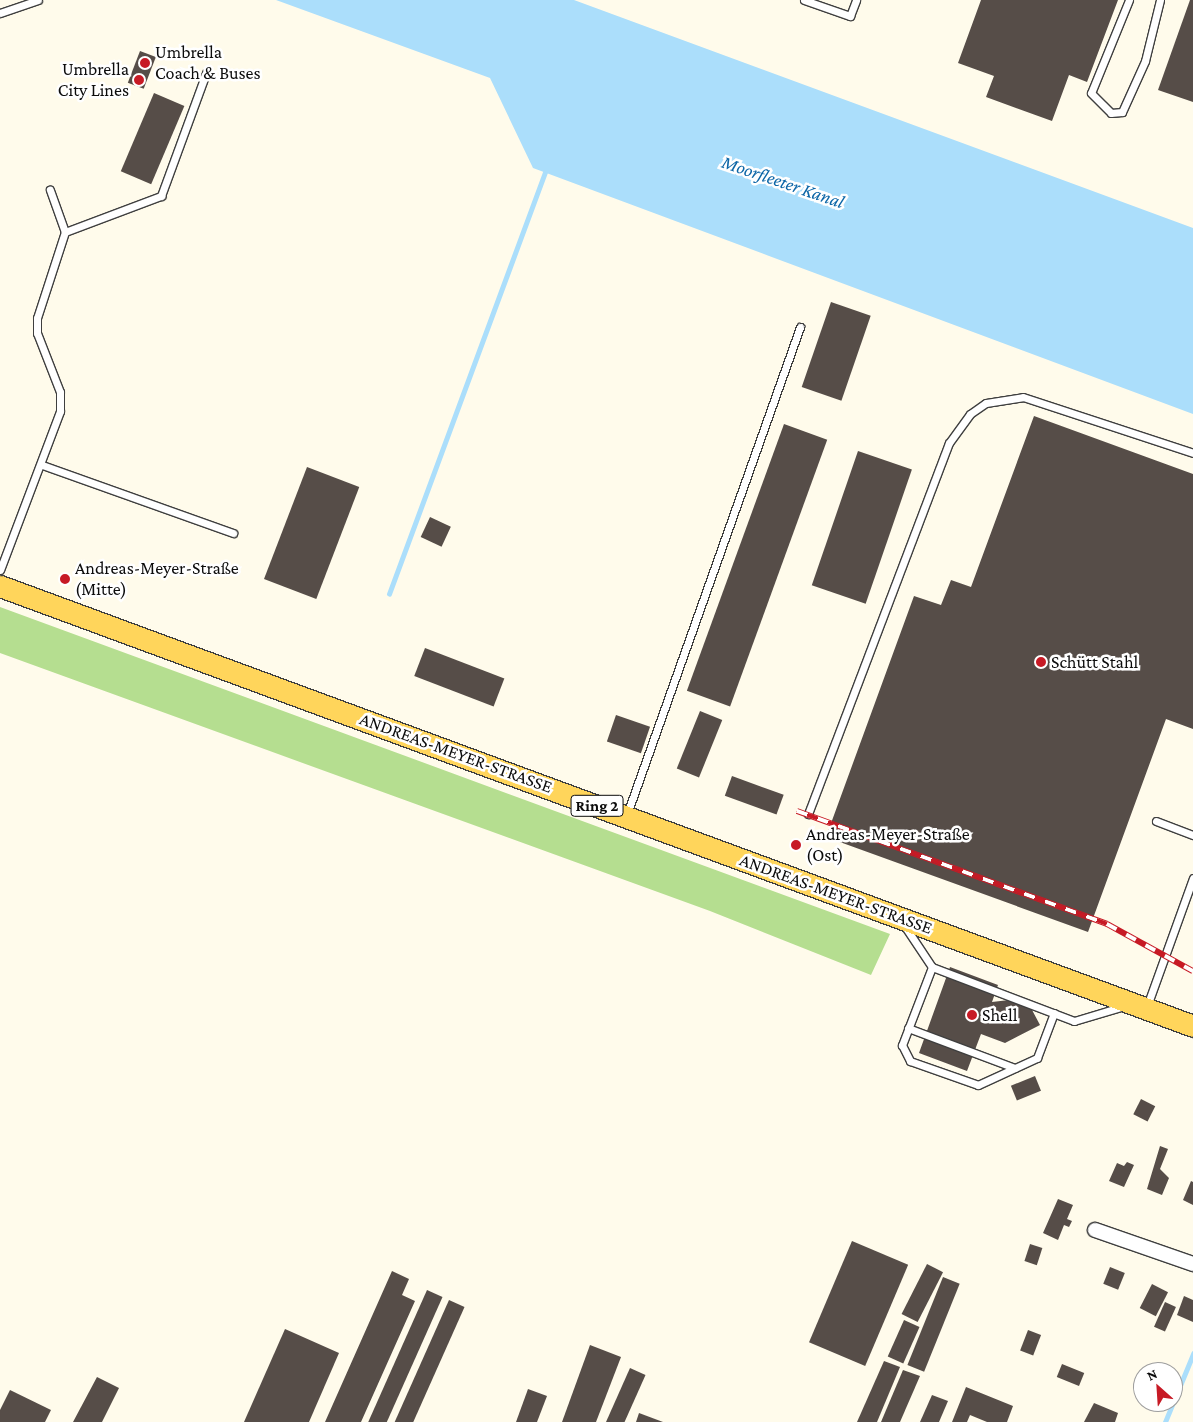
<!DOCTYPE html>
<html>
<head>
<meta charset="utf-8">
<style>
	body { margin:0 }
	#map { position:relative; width:1193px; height:1422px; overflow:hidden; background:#fffbeb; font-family:"Crimson Pro",serif }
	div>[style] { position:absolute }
	.forest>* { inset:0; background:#b5de90 }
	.water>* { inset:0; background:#abdefb }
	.stream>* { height:4.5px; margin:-2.25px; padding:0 2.25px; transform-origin:2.25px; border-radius:2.25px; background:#abdefb }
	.building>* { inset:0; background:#564d48; transform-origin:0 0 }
	.roads { filter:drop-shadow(1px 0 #3f3f3f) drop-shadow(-1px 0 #3f3f3f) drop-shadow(0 1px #3f3f3f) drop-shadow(0 -1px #3f3f3f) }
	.lane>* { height:7px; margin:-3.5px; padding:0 3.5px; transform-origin:3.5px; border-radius:3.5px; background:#fff }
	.street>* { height:14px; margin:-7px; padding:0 7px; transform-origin:7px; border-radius:7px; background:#fff }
	.primary>* { height:21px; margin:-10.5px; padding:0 10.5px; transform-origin:10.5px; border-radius:10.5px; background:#ffd55b }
	.rail>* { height:5.5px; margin-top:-2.75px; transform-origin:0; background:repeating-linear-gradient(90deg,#fff 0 11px,#c71a25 0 22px); box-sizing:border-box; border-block:1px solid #c71a25 }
	.dots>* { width:14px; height:14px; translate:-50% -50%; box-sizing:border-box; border:2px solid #fff; border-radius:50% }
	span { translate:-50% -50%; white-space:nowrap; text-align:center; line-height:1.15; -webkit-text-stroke:5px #fff; paint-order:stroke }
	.shield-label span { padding:1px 4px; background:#fff; border:1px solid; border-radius:4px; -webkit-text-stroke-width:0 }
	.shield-label { font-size:16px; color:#0c0c0c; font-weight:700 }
	.poi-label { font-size:18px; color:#0c0c0c }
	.left { translate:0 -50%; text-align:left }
	.right { translate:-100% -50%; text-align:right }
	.street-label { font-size:18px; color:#0c0c0c }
	.water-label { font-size:19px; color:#0c66a7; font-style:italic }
	.north { position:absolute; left:1133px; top:1362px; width:50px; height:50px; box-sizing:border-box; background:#fff; border:1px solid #9e9e9e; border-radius:50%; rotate:334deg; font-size:14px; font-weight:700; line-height:20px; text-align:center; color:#0c0c0c }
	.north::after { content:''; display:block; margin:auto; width:18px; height:22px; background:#c71a25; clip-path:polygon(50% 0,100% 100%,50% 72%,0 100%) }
</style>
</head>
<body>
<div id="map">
	<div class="forest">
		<i style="clip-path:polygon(0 607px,890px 934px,871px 975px,710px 911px,0 653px)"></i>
	</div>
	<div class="water">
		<i style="clip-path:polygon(276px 0,574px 0,1193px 228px,1193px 414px,533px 168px,490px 78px)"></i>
	</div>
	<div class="stream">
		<i style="left:389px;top:594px;width:449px;rotate:-69.7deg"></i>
		<i style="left:1165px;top:1422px;width:74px;rotate:-67.6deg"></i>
	</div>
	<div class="building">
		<i style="clip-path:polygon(981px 0,1118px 0,1087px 82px,1069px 75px,1052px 121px,986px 97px,994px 76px,958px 63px)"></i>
		<i style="clip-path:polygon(1190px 0,1193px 0,1193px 102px,1158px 90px)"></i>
		<i style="left:140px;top:51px;width:17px;height:34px;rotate:21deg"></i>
		<i style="left:154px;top:93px;width:33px;height:85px;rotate:23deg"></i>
		<i style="left:831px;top:302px;width:42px;height:90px;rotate:19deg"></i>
		<i style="clip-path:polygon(1034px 416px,1193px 474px,1193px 729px,1166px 719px,1088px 932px,826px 837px,914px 596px,941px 605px,951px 580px,971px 587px)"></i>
		<i style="left:784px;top:424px;width:46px;height:284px;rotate:20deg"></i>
		<i style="left:858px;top:451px;width:57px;height:142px;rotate:19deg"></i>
		<i style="left:307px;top:467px;width:56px;height:120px;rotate:21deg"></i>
		<i style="left:430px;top:517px;width:23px;height:22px;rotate:25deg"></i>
		<i style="left:425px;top:648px;width:85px;height:30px;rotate:21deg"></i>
		<i style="left:700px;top:711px;width:24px;height:62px;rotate:22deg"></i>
		<i style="left:616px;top:715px;width:36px;height:28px;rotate:19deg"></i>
		<i style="left:732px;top:776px;width:55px;height:21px;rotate:20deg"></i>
		<i style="clip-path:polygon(950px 967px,998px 985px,992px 1002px,1009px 1000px,1031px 1008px,1040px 1025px,1005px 1043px,981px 1034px,967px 1071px,919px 1053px)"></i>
		<i style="left:1035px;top:1076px;width:16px;height:26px;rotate:68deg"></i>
		<i style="left:1141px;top:1099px;width:16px;height:17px;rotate:27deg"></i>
		<i style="clip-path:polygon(1160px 1146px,1168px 1149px,1160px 1169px,1169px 1178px,1162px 1195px,1147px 1189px)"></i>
		<i style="clip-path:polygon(1127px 1162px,1134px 1165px,1124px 1187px,1109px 1181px,1117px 1163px,1124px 1166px)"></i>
		<i style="clip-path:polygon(1191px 1181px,1193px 1182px,1193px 1205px,1183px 1200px)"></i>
		<i style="clip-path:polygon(1058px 1199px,1073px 1205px,1067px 1219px,1072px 1221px,1069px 1227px,1064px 1225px,1058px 1240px,1043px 1233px)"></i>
		<i style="left:852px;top:1241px;width:61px;height:110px;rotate:23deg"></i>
		<i style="left:1030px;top:1244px;width:13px;height:18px;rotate:18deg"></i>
		<i style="left:927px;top:1264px;width:18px;height:56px;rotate:27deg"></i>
		<i style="left:1110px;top:1267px;width:16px;height:18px;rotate:22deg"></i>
		<i style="clip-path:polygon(392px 1271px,409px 1279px,402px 1295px,415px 1301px,361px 1422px,325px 1422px)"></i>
		<i style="left:943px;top:1277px;width:18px;height:95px;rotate:22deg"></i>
		<i style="left:1152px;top:1284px;width:18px;height:27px;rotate:27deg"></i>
		<i style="left:427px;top:1290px;width:17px;height:145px;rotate:24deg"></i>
		<i style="clip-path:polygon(1184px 1296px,1193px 1300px,1193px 1322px,1177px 1315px)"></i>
		<i style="left:449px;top:1300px;width:17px;height:134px;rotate:24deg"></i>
		<i style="left:1165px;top:1302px;width:12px;height:27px;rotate:24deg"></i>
		<i style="left:904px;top:1320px;width:17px;height:40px;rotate:24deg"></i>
		<i style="clip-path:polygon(285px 1329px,339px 1353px,309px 1422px,244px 1422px)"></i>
		<i style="left:1028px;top:1330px;width:14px;height:22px;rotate:21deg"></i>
		<i style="clip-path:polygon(590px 1345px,621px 1357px,596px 1422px,562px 1422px)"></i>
		<i style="clip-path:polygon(884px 1361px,900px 1367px,877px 1422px,857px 1422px)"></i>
		<i style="left:1062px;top:1364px;width:24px;height:14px;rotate:22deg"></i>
		<i style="left:630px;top:1368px;width:17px;height:59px;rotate:24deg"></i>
		<i style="clip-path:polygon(903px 1370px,920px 1376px,900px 1422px,881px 1422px)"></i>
		<i style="clip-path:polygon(97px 1377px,119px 1388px,102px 1422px,73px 1422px)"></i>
		<i style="clip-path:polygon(966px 1387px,1013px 1406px,1007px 1422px,987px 1422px,970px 1415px,967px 1422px,952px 1422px)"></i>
		<i style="clip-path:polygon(528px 1389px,547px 1396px,537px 1422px,516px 1422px)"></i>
		<i style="clip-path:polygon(10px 1390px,51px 1410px,45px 1422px,0 1422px,0 1410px)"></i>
		<i style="clip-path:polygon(932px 1395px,948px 1401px,939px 1422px,920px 1422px)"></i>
		<i style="clip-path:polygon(1094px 1403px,1118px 1413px,1115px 1422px,1084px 1422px)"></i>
		<i style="clip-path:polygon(639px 1413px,663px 1422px,636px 1422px)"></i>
	</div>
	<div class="roads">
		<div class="lane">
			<i style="left:804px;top:0;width:49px;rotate:19.2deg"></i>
			<i style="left:850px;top:16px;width:17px;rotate:-69deg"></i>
			<i style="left:1129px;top:0;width:100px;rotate:112.2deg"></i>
			<i style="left:1091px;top:93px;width:28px;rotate:45deg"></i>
			<i style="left:1111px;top:113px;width:11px;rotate:-5deg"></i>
			<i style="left:1122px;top:112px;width:56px;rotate:-65.7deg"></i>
			<i style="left:1145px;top:61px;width:63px;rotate:-76.2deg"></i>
			<i style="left:0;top:13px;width:40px;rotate:-18.9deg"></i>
			<i style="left:65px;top:232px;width:103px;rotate:-20.6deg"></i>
			<i style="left:161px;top:196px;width:131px;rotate:-69.9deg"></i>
			<i style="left:42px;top:465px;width:203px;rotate:19.6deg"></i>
			<i style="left:0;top:570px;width:170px;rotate:-69.3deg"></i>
			<i style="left:60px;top:411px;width:19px;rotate:-90deg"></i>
			<i style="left:60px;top:392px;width:63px;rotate:-111.3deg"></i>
			<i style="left:37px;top:333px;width:15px;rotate:-90deg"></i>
			<i style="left:37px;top:318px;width:90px;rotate:-72deg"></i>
			<i style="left:65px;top:232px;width:45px;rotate:-109.7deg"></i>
			<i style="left:627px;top:814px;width:517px;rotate:-70.44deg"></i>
			<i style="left:808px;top:814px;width:397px;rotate:-69.2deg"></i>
			<i style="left:949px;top:443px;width:36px;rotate:-54deg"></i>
			<i style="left:970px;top:414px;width:19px;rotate:-35deg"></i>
			<i style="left:986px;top:403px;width:37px;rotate:-9deg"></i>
			<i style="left:1023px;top:397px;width:179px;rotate:18.2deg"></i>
			<i style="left:1156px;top:821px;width:40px;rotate:21deg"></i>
			<i style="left:904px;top:925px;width:50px;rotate:56.3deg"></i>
			<i style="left:932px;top:967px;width:152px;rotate:20.8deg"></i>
			<i style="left:1074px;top:1021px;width:52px;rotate:-16.7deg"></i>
			<i style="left:932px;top:967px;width:84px;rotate:111deg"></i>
			<i style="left:902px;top:1045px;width:18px;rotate:63deg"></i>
			<i style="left:910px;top:1061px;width:72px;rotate:19.4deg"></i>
			<i style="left:978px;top:1085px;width:65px;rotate:-24.6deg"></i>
			<i style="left:1037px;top:1058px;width:48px;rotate:-69.3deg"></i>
			<i style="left:1147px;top:1006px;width:136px;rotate:-70.2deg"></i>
			<i style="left:908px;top:1028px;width:114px;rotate:20.5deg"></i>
		</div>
		<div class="street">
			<i style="left:1095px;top:1230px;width:104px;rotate:19.1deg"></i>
		</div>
		<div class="primary">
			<i style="left:0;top:586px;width:1272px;rotate:20.24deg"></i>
		</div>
	</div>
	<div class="rail">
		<i style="left:797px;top:811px;width:330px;rotate:20deg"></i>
		<i style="left:1107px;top:924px;width:98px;rotate:28.7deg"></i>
	</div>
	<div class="dots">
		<i style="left:145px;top:63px;background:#c71a25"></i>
		<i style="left:139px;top:80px;background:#c71a25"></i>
		<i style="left:65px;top:579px;background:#c71a25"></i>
		<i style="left:1041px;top:662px;background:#c71a25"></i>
		<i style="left:796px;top:845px;background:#c71a25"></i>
		<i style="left:972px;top:1015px;background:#c71a25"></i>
	</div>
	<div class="shield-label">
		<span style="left:597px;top:806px">Ring 2</span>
	</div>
	<div class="poi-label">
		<span class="left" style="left:155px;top:63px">Umbrella<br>Coach &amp; Buses</span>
		<span class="right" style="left:129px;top:80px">Umbrella<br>City Lines</span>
		<span class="left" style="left:75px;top:579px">Andreas-Meyer-Straße<br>(Mitte)</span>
		<span class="left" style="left:1051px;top:662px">Schütt Stahl</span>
		<span class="left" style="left:806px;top:845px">Andreas-Meyer-Straße<br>(Ost)</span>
		<span class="left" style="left:982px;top:1015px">Shell</span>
	</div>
	<div class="street-label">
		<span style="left:456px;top:753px;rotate:20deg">ANDREAS-MEYER-STRASSE</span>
		<span style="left:836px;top:894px;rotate:20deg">ANDREAS-MEYER-STRASSE</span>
	</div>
	<div class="water-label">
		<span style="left:783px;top:182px;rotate:19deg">Moorfleeter Kanal</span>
	</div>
	<div class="north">N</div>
</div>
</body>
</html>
